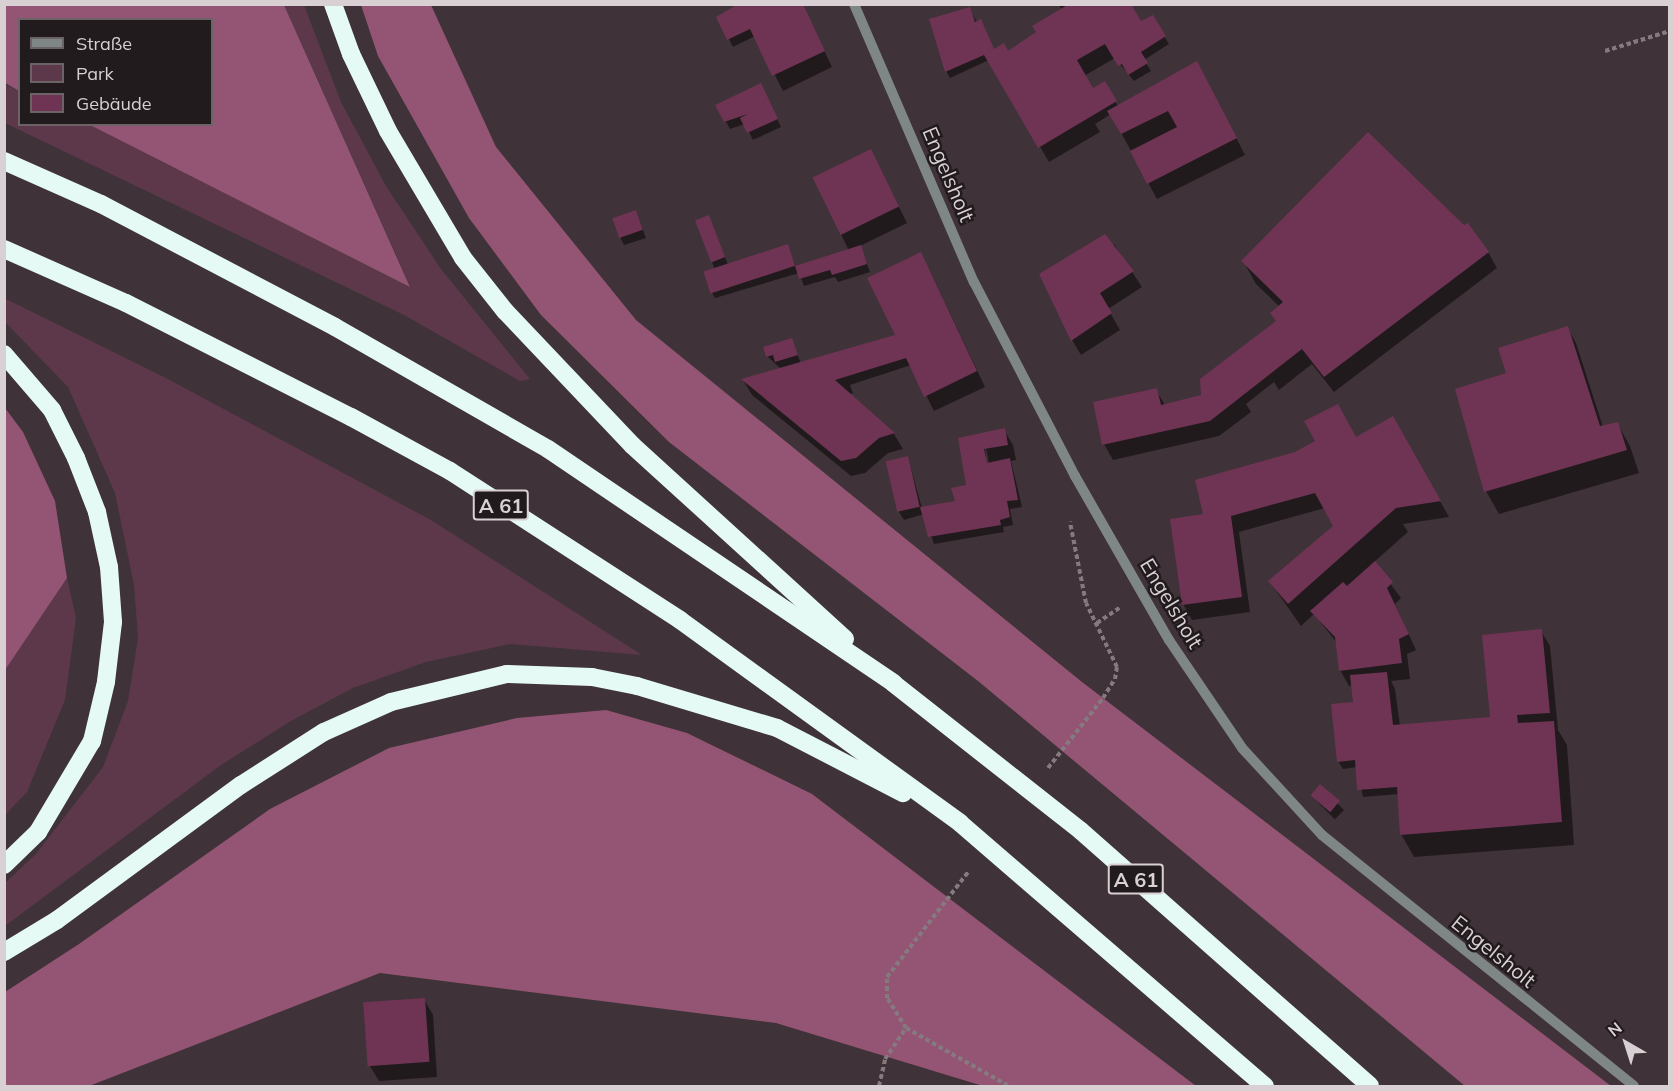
<!DOCTYPE html>
<html>
<head>
<meta charset="utf-8">
<style>
	body { margin:0 }
	#map { position:relative; width:1674px; height:1091px; overflow:hidden; background:#3f3238; font-family:Mulish,sans-serif }
	div>[style] { position:absolute }
	.green>* { inset:0; background:#5c384a }
	.forest>* { inset:0; background:#945574 }
	.shadow>* { inset:0; background:#0007; transform-origin:0 0 }
	.building>* { inset:0; background:#6f3453; transform-origin:0 0 }
	.path>* { height:4px; margin-top:-2px; transform-origin:0; background:repeating-linear-gradient(90deg,#857a7f 0 4.5px,transparent 0 7.5px) }
	.minor>* { height:10px; margin:-5px; padding:0 5px; transform-origin:5px; border-radius:5px; background:#7f8786 }
	.highway>* { height:18px; margin:-9px; padding:0 9px; transform-origin:9px; border-radius:9px; background:#e5f9f5 }
	span { translate:-50% -50%; white-space:nowrap; text-align:center; line-height:1.15; -webkit-text-stroke:5px #221b1e; paint-order:stroke }
	.shield-label span { padding:2px 4px; background:#221b1e; border:2px solid; border-radius:4px; -webkit-text-stroke-width:0 }
	.shield-label { font-size:20px; color:#d8d0d3; font-weight:700 }
	.street-label { font-size:21px; color:#d8d0d3 }
	.frame { position:absolute; inset:0; border:6px solid #d8d0d3; pointer-events:none }
	.legend { position:absolute; left:18px; top:18px; width:195px; height:108px; box-sizing:border-box; background:#221b1e; border:2px solid #6b6366; margin:0; padding:8px 10px; list-style:none; font-size:18px; color:#d8d0d3 }
	.legend li { display:flex; align-items:center; gap:12px; height:30px }
	.legend b { width:30px; border:2px solid #6b6366 }
	.north { position:absolute; left:1596px; top:1013px; width:60px; height:60px; -webkit-text-stroke:4px #221b1e; paint-order:stroke; rotate:321deg; font-size:16px; font-weight:700; line-height:24px; text-align:center; color:#d8d0d3 }
	.north::after { content:''; display:block; margin:auto; width:21px; height:27px; background:#d8d0d3; clip-path:polygon(50% 0,100% 100%,50% 72%,0 100%) }
</style>
</head>
<body>
<div id="map">
	<div class="green">
		<i style="clip-path:polygon(284px 5px,304px 5px,341px 102px,386px 186px,441px 269px,530px 379px,520px 381px,404px 315px,5px 123px,4px 84px,19px 91px,20px 124px,90px 125px,410px 286px)"></i>
		<i style="clip-path:polygon(4px 298px,166px 378px,431px 520px,642px 655px,510px 644px,426px 662px,353px 688px,291px 721px,221px 765px,5px 926px,5px 883px,36px 854px,103px 767px,128px 701px,138px 638px,134px 585px,115px 493px,68px 387px,5px 322px)"></i>
		<i style="clip-path:polygon(67px 578px,76px 618px,65px 700px,27px 792px,5px 815px,4px 670px)"></i>
	</div>
	<div class="forest">
		<i style="clip-path:polygon(4px 5px,284px 5px,410px 287px,90px 125px,212px 124px,212px 20px,20px 20px,19px 91px,5px 83px)"></i>
		<i style="clip-path:polygon(361px 5px,431px 5px,496px 147px,636px 320px,1082px 682px,1611px 1086px,1465px 1086px,978px 681px,669px 442px,541px 315px,469px 218px,378px 56px)"></i>
		<i style="clip-path:polygon(5px 408px,23px 432px,55px 501px,67px 578px,5px 670px)"></i>
		<i style="clip-path:polygon(606px 710px,687px 733px,812px 794px,1196px 1086px,983px 1086px,776px 1023px,380px 973px,89px 1086px,5px 1086px,5px 992px,79px 944px,270px 809px,389px 748px,517px 718px)"></i>
	</div>
	<div class="shadow">
		<i style="clip-path:polygon(802px 4px,832px 67px,783px 91px,755px 36px,733px 47px,718px 17px)"></i>
		<i style="clip-path:polygon(1058px 4px,1130px 4px,1141px 23px,1152px 17px,1169px 44px,1144px 60px,1151px 71px,1134px 81px,1115px 58px,1084px 76px,1092px 90px,1104px 83px,1118px 106px,1206px 79px,1245px 155px,1157px 199px,1111px 114px,1095px 124px,1100px 132px,1049px 162px,989px 60px,950px 78px,946px 71px,969px 9px,994px 50px,1008px 53px,1038px 33px,1062px 10px)"></i>
		<i style="clip-path:polygon(764px 92px,781px 127px,753px 140px,745px 124px,730px 129px,717px 105px)"></i>
		<i style="clip-path:polygon(871px 151px,907px 223px,860px 246px,870px 272px,838px 282px,835px 277px,804px 286px,799px 273px,715px 298px,711px 291px,715px 270px,697px 221px,712px 224px,728px 265px,787px 246px,796px 267px,849px 251px,814px 178px)"></i>
		<i style="clip-path:polygon(636px 211px,646px 238px,624px 245px,620px 237px)"></i>
		<i style="clip-path:polygon(1114px 244px,1142px 287px,1108px 309px,1120px 330px,1081px 355px,1072px 340px)"></i>
		<i style="clip-path:polygon(1488px 252px,1497px 268px,1334px 392px,1312px 364px,1279px 390px,1274px 382px,1246px 404px,1251px 412px,1219px 436px,1113px 460px,1104px 444px,1156px 390px,1165px 405px,1203px 396px,1277px 322px,1280px 307px,1256px 284px,1243px 261px)"></i>
		<i style="clip-path:polygon(929px 269px,985px 387px,934px 411px,911px 365px,850px 385px,853px 393px,849px 394px,894px 434px,903px 449px,888px 453px,865px 473px,851px 476px,752px 395px,743px 380px,781px 369px,767px 356px,792px 340px,801px 364px,896px 336px)"></i>
		<i style="clip-path:polygon(1567px 327px,1576px 343px,1603px 427px,1617px 423px,1630px 446px,1639px 473px,1499px 514px,1486px 491px,1507px 374px)"></i>
		<i style="clip-path:polygon(1393px 418px,1449px 517px,1403px 524px,1408px 532px,1374px 562px,1401px 598px,1395px 604px,1416px 650px,1407px 654px,1410px 679px,1391px 681px,1395px 689px,1400px 726px,1492px 719px,1541px 631px,1550px 646px,1558px 730px,1567px 745px,1574px 845px,1414px 857px,1401px 834px,1399px 794px,1363px 797px,1357px 767px,1343px 769px,1338px 761px,1355px 703px,1353px 685px,1349px 686px,1340px 670px,1337px 643px,1314px 614px,1301px 626px,1270px 582px,1335px 526px,1325px 508px,1239px 532px,1250px 612px,1192px 620px,1183px 604px,1205px 515px)"></i>
		<i style="clip-path:polygon(evenodd,1004px 430px,1013px 445px,1016px 460px,1011px 461px,1022px 507px,1010px 509px,1013px 525px,1003px 527px,1004px 532px,934px 544px,924px 514px,904px 520px,899px 512px,908px 458px,922px 508px,956px 503px,969px 493px,960px 439px,1004px 430px,985px 443px,989px 464px,986px 464px,985px 443px)"></i>
		<i style="left:1320px;top:786px;width:34px;height:13px;rotate:45deg"></i>
		<i style="clip-path:polygon(424px 999px,433px 1015px,437px 1077px,379px 1081px,370px 1066px)"></i>
	</div>
	<div class="building">
		<i style="clip-path:polygon(738px 4px,803px 4px,825px 51px,772px 76px,750px 29px,727px 40px,716px 17px)"></i>
		<i style="clip-path:polygon(1069px 4px,1131px 4px,1141px 21px,1153px 15px,1166px 36px,1141px 52px,1148px 63px,1128px 75px,1122px 64px,1118px 66px,1105px 44px,1077px 60px,1093px 88px,1105px 81px,1117px 101px,1038px 148px,984px 55px,945px 72px,929px 19px,970px 7px,975px 22px,981px 19px,994px 49px,1004px 43px,1008px 51px,1036px 32px,1032px 26px)"></i>
		<i style="clip-path:polygon(1197px 61px,1237px 138px,1147px 184px,1130px 151px,1177px 127px,1168px 111px,1121px 134px,1107px 111px)"></i>
		<i style="clip-path:polygon(761px 83px,778px 119px,747px 133px,740px 118px,748px 114px,724px 122px,715px 105px)"></i>
		<i style="clip-path:polygon(1368px 132px,1464px 225px,1468px 223px,1489px 252px,1324px 377px,1302px 349px,1210px 421px,1102px 445px,1093px 402px,1157px 388px,1161px 405px,1201px 395px,1200px 379px,1276px 321px,1270px 313px,1283px 302px,1241px 261px)"></i>
		<i style="left:871px;top:149px;width:64px;height:65px;rotate:64deg"></i>
		<i style="left:636px;top:210px;width:21px;height:25px;rotate:71deg"></i>
		<i style="left:709px;top:215px;width:45px;height:15px;rotate:69deg"></i>
		<i style="clip-path:polygon(1105px 234px,1134px 271px,1100px 293px,1112px 313px,1071px 341px,1039px 274px)"></i>
		<i style="left:788px;top:244px;width:23px;height:89px;rotate:72deg"></i>
		<i style="clip-path:polygon(861px 245px,867px 264px,832px 275px,830px 270px,799px 279px,795px 266px)"></i>
		<i style="clip-path:polygon(921px 252px,977px 371px,924px 397px,906px 358px,835px 380px,895px 433px,879px 438px,856px 458px,841px 461px,741px 379px,895px 335px,867px 278px)"></i>
		<i style="clip-path:polygon(1568px 326px,1600px 426px,1618px 422px,1627px 450px,1484px 492px,1455px 389px,1506px 373px,1498px 348px)"></i>
		<i style="clip-path:polygon(792px 338px,798px 355px,775px 362px,773px 355px,766px 357px,763px 347px)"></i>
		<i style="clip-path:polygon(1338px 404px,1356px 437px,1393px 416px,1441px 501px,1396px 508px,1288px 604px,1268px 581px,1333px 526px,1315px 493px,1231px 516px,1242px 597px,1182px 605px,1170px 519px,1203px 514px,1195px 480px,1295px 452px,1315px 441px,1304px 421px)"></i>
		<i style="clip-path:polygon(1005px 428px,1008px 445px,984px 449px,987px 463px,1010px 458px,1018px 500px,1007px 501px,1010px 517px,1000px 520px,1001px 525px,928px 537px,920px 507px,955px 501px,951px 488px,966px 485px,958px 438px)"></i>
		<i style="left:908px;top:456px;width:52px;height:23px;rotate:77deg"></i>
		<i style="clip-path:polygon(1375px 561px,1393px 582px,1387px 588px,1409px 634px,1399px 639px,1402px 663px,1339px 671px,1335px 637px,1310px 611px,1343px 582px,1347px 586px)"></i>
		<i style="clip-path:polygon(1542px 629px,1550px 713px,1517px 715px,1518px 723px,1554px 721px,1562px 822px,1400px 835px,1397px 787px,1357px 790px,1355px 760px,1337px 762px,1331px 704px,1353px 702px,1350px 675px,1387px 672px,1393px 725px,1490px 717px,1482px 635px)"></i>
		<i style="left:1320px;top:784px;width:26px;height:15px;rotate:40deg"></i>
		<i style="left:425px;top:998px;width:64px;height:62px;rotate:86deg"></i>
	</div>
	<div class="path">
		<i style="left:1605px;top:51px;width:68px;rotate:-17.1deg"></i>
		<i style="left:1097px;top:623px;width:27px;rotate:-34deg"></i>
		<i style="left:1048px;top:768px;width:89px;rotate:-51.8deg"></i>
		<i style="left:1103px;top:698px;width:22px;rotate:-58deg"></i>
		<i style="left:1115px;top:679px;width:12px;rotate:-81deg"></i>
		<i style="left:1117px;top:667px;width:71px;rotate:-115.8deg"></i>
		<i style="left:1086px;top:603px;width:83px;rotate:-101.2deg"></i>
		<i style="left:906px;top:1028px;width:118px;rotate:29.4deg"></i>
		<i style="left:879px;top:1086px;width:28px;rotate:-77deg"></i>
		<i style="left:885px;top:1059px;width:37px;rotate:-56deg"></i>
		<i style="left:906px;top:1028px;width:36px;rotate:-122deg"></i>
		<i style="left:887px;top:998px;width:21px;rotate:-90deg"></i>
		<i style="left:887px;top:977px;width:134px;rotate:-52.3deg"></i>
	</div>
	<div class="minor">
		<i style="left:854px;top:4px;width:303px;rotate:66.7deg"></i>
		<i style="left:974px;top:282px;width:219px;rotate:62.5deg"></i>
		<i style="left:1075px;top:476px;width:189px;rotate:60.2deg"></i>
		<i style="left:1169px;top:640px;width:130px;rotate:55.9deg"></i>
		<i style="left:1242px;top:748px;width:118px;rotate:47.4deg"></i>
		<i style="left:1322px;top:835px;width:400px;rotate:38.8deg"></i>
	</div>
	<div class="highway">
		<i style="left:333px;top:4px;width:53px;rotate:70.2deg"></i>
		<i style="left:351px;top:54px;width:85px;rotate:64.3deg"></i>
		<i style="left:388px;top:131px;width:147px;rotate:59.4deg"></i>
		<i style="left:463px;top:258px;width:68px;rotate:51.6deg"></i>
		<i style="left:505px;top:311px;width:185px;rotate:46.5deg"></i>
		<i style="left:632px;top:445px;width:288px;rotate:42.3deg"></i>
		<i style="left:4px;top:161px;width:106px;rotate:23.9deg"></i>
		<i style="left:101px;top:204px;width:264px;rotate:27.7deg"></i>
		<i style="left:335px;top:327px;width:245px;rotate:29.8deg"></i>
		<i style="left:548px;top:449px;width:417px;rotate:34.1deg"></i>
		<i style="left:893px;top:683px;width:239px;rotate:38.2deg"></i>
		<i style="left:1081px;top:831px;width:385px;rotate:41.4deg"></i>
		<i style="left:4px;top:249px;width:133px;rotate:23.9deg"></i>
		<i style="left:126px;top:303px;width:252px;rotate:26.9deg"></i>
		<i style="left:351px;top:417px;width:113px;rotate:28.6deg"></i>
		<i style="left:450px;top:471px;width:274px;rotate:32.9deg"></i>
		<i style="left:680px;top:620px;width:346px;rotate:35.9deg"></i>
		<i style="left:960px;top:823px;width:403px;rotate:40.8deg"></i>
		<i style="left:4px;top:354px;width:74px;rotate:49.4deg"></i>
		<i style="left:52px;top:410px;width:54px;rotate:63.4deg"></i>
		<i style="left:76px;top:458px;width:58px;rotate:68.7deg"></i>
		<i style="left:97px;top:512px;width:56px;rotate:77.7deg"></i>
		<i style="left:109px;top:567px;width:55px;rotate:85.8deg"></i>
		<i style="left:113px;top:622px;width:60px;rotate:96.7deg"></i>
		<i style="left:106px;top:682px;width:61px;rotate:103.3deg"></i>
		<i style="left:92px;top:741px;width:106px;rotate:120.7deg"></i>
		<i style="left:38px;top:832px;width:47px;rotate:135.9deg"></i>
		<i style="left:4px;top:952px;width:62px;rotate:-31.1deg"></i>
		<i style="left:57px;top:920px;width:228px;rotate:-36.3deg"></i>
		<i style="left:241px;top:785px;width:98px;rotate:-32.6deg"></i>
		<i style="left:324px;top:732px;width:73px;rotate:-24.1deg"></i>
		<i style="left:391px;top:702px;width:119px;rotate:-13.6deg"></i>
		<i style="left:507px;top:674px;width:85px;rotate:2deg"></i>
		<i style="left:592px;top:677px;width:46px;rotate:11.3deg"></i>
		<i style="left:637px;top:686px;width:146px;rotate:16.7deg"></i>
		<i style="left:777px;top:728px;width:142px;rotate:27.3deg"></i>
	</div>
	<div class="shield-label">
		<span style="left:501px;top:505px">A 61</span>
		<span style="left:1136px;top:879px">A 61</span>
	</div>
	<div class="street-label">
		<span style="left:949px;top:174px;rotate:67deg">Engelsholt</span>
		<span style="left:1172px;top:603px;rotate:59deg">Engelsholt</span>
		<span style="left:1494px;top:951px;rotate:39deg">Engelsholt</span>
	</div>
	<div class="frame"></div>
	<ul class="legend">
	<li><b style="height:8px;background:#7f8786"></b>Straße</li>
	<li><b style="height:16px;background:#5c384a"></b>Park</li>
	<li><b style="height:16px;background:#6f3453"></b>Gebäude</li>
	</ul>
	<div class="north">N</div>
</div>
</body>
</html>
